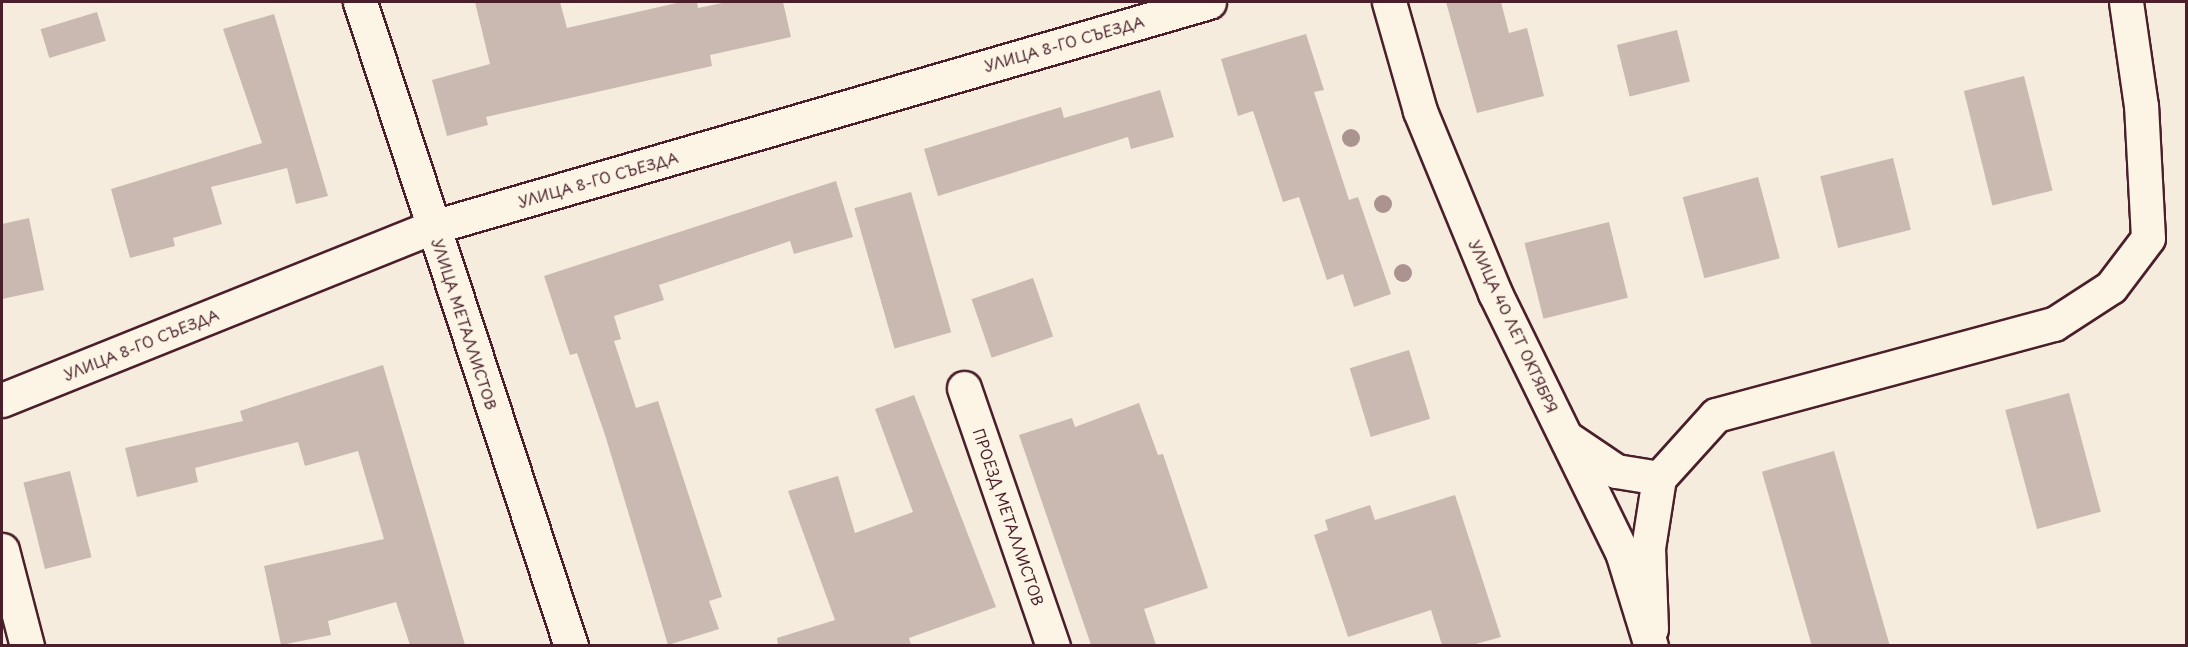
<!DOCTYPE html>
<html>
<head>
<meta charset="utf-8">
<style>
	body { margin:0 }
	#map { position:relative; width:2188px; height:647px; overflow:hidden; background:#f5ecde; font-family:"Playpen Sans",sans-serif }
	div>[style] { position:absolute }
	.building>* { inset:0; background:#cab9b1; transform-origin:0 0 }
	.roads { filter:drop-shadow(2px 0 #4a1f2b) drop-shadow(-2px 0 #4a1f2b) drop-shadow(0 2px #4a1f2b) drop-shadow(0 -2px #4a1f2b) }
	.minor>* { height:33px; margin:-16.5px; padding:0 16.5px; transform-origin:16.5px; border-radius:16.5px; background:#fcf5e5 }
	.tertiary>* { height:33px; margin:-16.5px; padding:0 16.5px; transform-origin:16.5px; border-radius:16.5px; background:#fcf5e5 }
	.trees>* { width:18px; height:18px; margin:-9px; border-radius:50%; background:#ab9390 }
	span { translate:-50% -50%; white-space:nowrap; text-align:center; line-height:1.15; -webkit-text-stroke:4.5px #fcf5e5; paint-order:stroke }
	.street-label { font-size:15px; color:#4a1f2b }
	.frame { position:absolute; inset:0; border:3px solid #4a1f2b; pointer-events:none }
</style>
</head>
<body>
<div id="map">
	<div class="building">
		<i style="clip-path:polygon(475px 2px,560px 2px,567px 28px,681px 2px,697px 2px,698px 8px,727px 2px,783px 2px,791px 37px,710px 55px,712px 66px,486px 117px,488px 125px,447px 136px,432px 80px,490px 64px)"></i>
		<i style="clip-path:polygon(1446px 2px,1501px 2px,1509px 33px,1527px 28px,1544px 96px,1477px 113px)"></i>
		<i style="left:97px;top:12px;width:30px;height:59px;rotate:73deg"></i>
		<i style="clip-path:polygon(274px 14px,328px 196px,296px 204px,287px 168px,211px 187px,222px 224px,173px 238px,175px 246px,130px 258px,111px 189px,262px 143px,223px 29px)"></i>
		<i style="left:1677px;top:30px;width:53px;height:62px;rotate:76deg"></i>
		<i style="clip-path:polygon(1306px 34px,1324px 90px,1314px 92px,1349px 200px,1358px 197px,1391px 294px,1354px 307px,1343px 274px,1327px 280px,1299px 197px,1283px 202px,1253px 111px,1238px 116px,1221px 59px)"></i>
		<i style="left:2024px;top:76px;width:118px;height:62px;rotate:76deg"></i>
		<i style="clip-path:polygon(1160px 90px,1174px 137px,1131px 149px,1128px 137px,938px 196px,924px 149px,1061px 107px,1064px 118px)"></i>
		<i style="left:1893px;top:158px;width:74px;height:75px;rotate:76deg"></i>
		<i style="left:1758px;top:177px;width:84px;height:78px;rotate:75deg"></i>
		<i style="clip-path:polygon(836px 181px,853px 237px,794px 254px,790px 241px,659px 285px,664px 300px,614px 316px,621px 339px,614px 341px,636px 408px,658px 401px,722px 597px,709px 601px,719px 629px,668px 645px,606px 438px,577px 353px,570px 355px,544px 276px)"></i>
		<i style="left:911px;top:192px;width:146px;height:59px;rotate:74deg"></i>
		<i style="clip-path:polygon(29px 218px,44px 290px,2px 299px,2px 224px)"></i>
		<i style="left:1609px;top:222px;width:78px;height:87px;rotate:76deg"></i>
		<i style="left:1033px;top:278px;width:62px;height:65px;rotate:71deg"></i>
		<i style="left:1409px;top:350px;width:72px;height:62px;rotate:73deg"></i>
		<i style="clip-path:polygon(383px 365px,465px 645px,410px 645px,396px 602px,328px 621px,331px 635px,281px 645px,264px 566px,384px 539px,358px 451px,305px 466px,298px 442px,195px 468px,198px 482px,137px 497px,125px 448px,243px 421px,240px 411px)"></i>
		<i style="left:2069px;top:393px;width:123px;height:66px;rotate:75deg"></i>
		<i style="clip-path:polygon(914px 395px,996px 607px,909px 638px,911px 645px,778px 645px,777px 638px,835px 620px,788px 491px,838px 476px,855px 533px,913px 512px,875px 409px)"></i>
		<i style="clip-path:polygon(1139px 403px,1158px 455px,1163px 454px,1208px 588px,1144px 609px,1156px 645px,1091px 645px,1019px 435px,1072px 418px,1075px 427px)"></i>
		<i style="left:1834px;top:451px;width:201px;height:75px;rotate:74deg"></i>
		<i style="left:70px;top:471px;width:89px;height:48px;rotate:76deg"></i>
		<i style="clip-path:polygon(1455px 495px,1501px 637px,1472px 645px,1442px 645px,1431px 610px,1348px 637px,1314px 535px,1328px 530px,1325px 520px,1370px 505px,1375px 520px)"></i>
	</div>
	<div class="roads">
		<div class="minor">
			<i style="left:360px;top:2px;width:678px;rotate:71.86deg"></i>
			<i style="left:964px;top:388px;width:273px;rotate:71deg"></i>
			<i style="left:2px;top:400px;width:464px;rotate:-21.9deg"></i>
			<i style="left:433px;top:227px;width:808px;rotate:-16.17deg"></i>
			<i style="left:1567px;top:438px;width:59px;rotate:34deg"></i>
			<i style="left:1616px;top:471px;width:44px;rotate:9.2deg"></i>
			<i style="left:2px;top:550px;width:99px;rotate:75.4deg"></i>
			<i style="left:1651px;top:629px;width:81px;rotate:-92.1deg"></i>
			<i style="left:1648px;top:548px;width:71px;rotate:-81.1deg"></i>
			<i style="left:1659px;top:478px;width:85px;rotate:-47.9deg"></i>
			<i style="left:1716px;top:415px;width:350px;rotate:-15.1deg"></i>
			<i style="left:2054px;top:324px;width:68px;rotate:-33deg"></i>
			<i style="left:2111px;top:287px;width:61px;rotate:-52.9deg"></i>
			<i style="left:2148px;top:238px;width:132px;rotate:-93deg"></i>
			<i style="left:2141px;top:106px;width:105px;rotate:-98.2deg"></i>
		</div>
		<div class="tertiary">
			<i style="left:1389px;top:2px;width:113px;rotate:74.1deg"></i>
			<i style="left:1420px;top:111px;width:197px;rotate:67.6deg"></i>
			<i style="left:1495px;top:293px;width:288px;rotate:63.9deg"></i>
			<i style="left:1622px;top:552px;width:98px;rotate:72.9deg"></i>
		</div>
	</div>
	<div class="trees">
		<i style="left:1351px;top:138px"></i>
		<i style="left:1383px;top:204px"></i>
		<i style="left:1403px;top:273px"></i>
	</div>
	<div class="street-label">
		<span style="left:1064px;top:43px;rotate:-16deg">УЛИЦА 8-ГО СЪЕЗДА</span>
		<span style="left:598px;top:179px;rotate:-16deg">УЛИЦА 8-ГО СЪЕЗДА</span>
		<span style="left:465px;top:324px;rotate:72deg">УЛИЦА МЕТАЛЛИСТОВ</span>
		<span style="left:1514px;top:326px;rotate:65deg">УЛИЦА 40 ЛЕТ ОКТЯБРЯ</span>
		<span style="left:141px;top:344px;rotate:-22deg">УЛИЦА 8-ГО СЪЕЗДА</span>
		<span style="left:1009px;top:517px;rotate:71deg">ПРОЕЗД МЕТАЛЛИСТОВ</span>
	</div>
	<div class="frame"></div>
</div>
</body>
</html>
